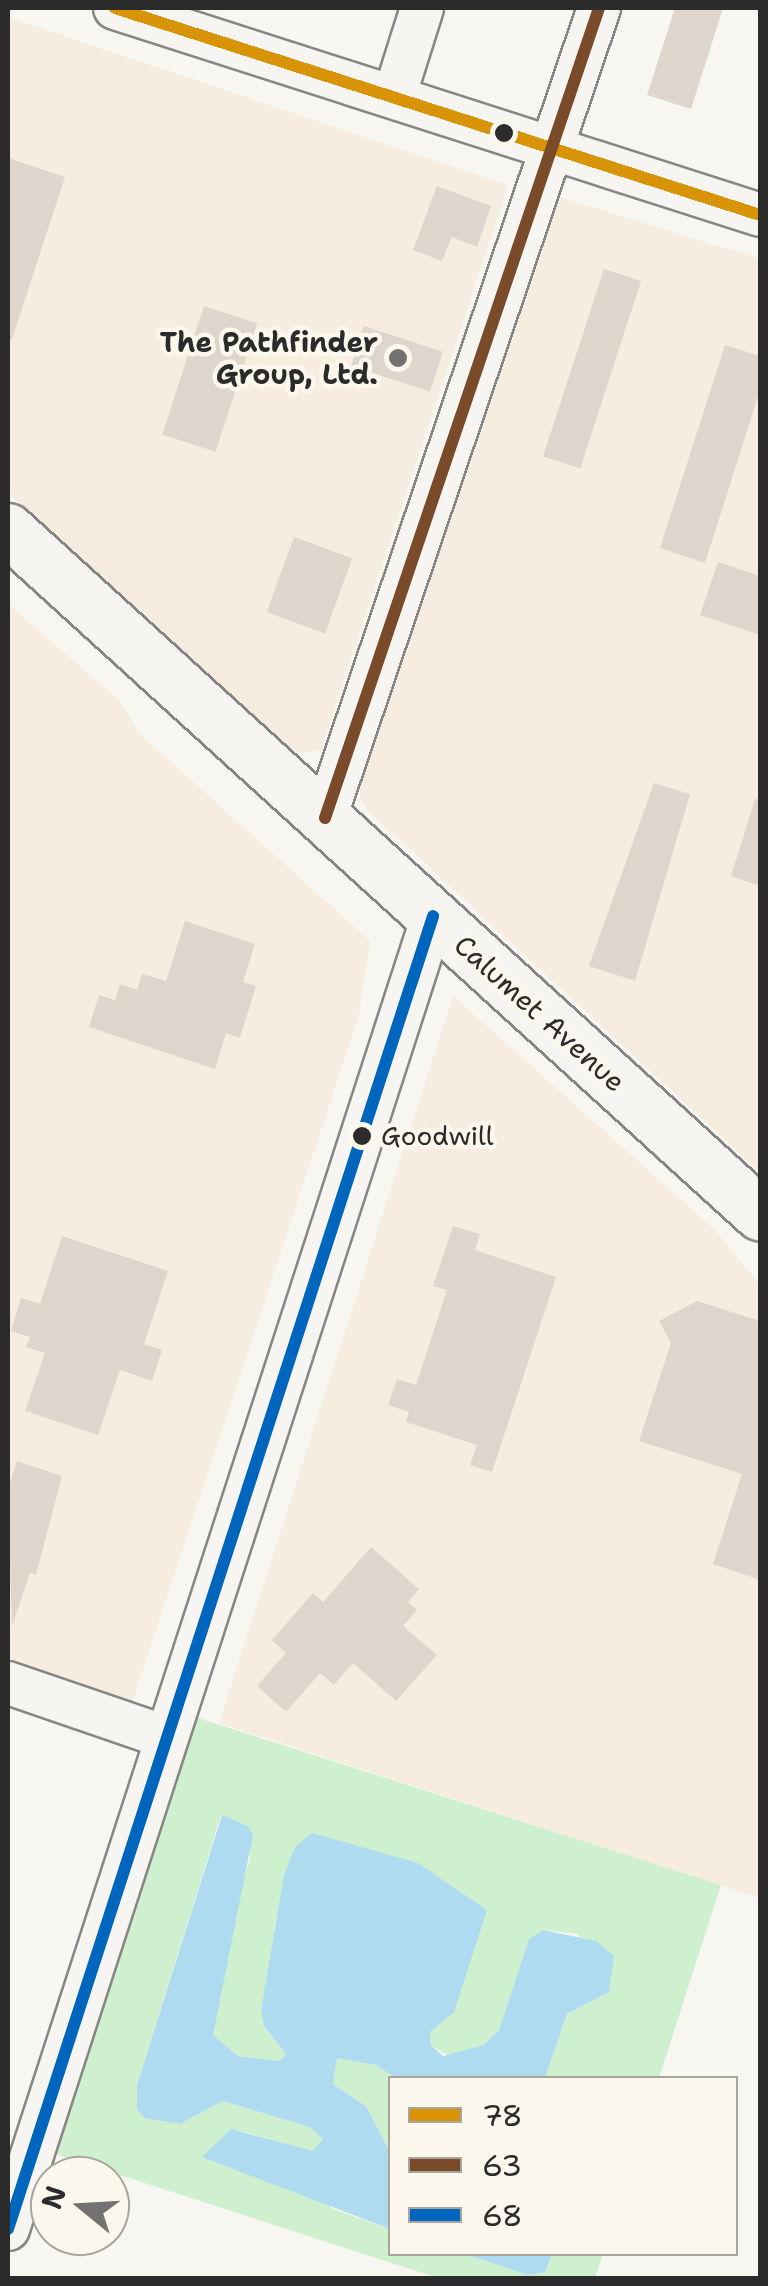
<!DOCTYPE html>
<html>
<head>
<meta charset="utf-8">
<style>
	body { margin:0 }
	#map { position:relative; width:768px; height:2286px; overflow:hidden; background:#f8f6f0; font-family:"Shantell Sans",sans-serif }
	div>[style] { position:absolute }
	.built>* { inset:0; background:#f6ede0 }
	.green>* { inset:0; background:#cff0ce }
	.water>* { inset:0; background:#aedbf0 }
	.building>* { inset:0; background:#ded6cc; transform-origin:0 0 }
	.roads { filter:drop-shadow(2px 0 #878684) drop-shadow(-2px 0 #878684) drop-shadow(0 2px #878684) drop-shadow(0 -2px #878684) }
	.minor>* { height:42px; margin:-21px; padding:0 21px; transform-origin:21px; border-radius:21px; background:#f6f5f1 }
	.major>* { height:52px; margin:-26px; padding:0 26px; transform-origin:26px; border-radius:26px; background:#f6f5f1 }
	.bus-1>* { height:12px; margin:-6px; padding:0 6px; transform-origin:6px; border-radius:6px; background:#d89406 }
	.bus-2>* { height:12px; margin:-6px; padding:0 6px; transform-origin:6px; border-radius:6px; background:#7a4b2a }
	.bus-3>* { height:12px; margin:-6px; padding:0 6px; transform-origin:6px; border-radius:6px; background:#0065bd }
	.dots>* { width:28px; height:28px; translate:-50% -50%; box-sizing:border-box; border:5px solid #fbf7ec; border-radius:50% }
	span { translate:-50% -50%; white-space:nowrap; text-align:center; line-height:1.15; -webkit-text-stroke:9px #fbf7ec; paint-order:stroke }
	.bus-label { font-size:26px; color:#2b2b2b }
	.left { translate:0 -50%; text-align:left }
	.poi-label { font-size:28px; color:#2b2b2b; font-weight:700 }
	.right { translate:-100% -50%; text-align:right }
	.street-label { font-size:28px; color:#2b2b2b }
	.frame { position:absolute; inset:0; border:10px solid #2b2b2b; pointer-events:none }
	.legend { position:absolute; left:388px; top:2076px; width:350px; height:180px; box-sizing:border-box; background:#fbf7ec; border:2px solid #a8a59f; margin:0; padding:12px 18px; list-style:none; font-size:30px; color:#2b2b2b }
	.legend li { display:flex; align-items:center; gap:20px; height:50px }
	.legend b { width:50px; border:2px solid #a8a59f }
	.north { position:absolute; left:30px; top:2156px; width:100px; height:100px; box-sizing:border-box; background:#fbf7ec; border:2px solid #a8a59f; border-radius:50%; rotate:288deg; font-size:28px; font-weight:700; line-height:40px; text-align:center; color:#2b2b2b }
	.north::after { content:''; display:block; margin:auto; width:35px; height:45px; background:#737270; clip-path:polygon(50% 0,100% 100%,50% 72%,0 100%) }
</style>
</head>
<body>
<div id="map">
	<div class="built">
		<i style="clip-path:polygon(8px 17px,508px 185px,321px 750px,301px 753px,289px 747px,8px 493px)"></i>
		<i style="clip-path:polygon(553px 195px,760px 259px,760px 1172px,366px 809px,360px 796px,360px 780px)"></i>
		<i style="clip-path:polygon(8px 604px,118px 699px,140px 734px,370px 941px,359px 1015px,132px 1703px,8px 1665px)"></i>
		<i style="clip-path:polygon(453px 996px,714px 1229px,760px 1285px,760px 1898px,219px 1723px)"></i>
	</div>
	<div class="green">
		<i style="clip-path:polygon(198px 1718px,721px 1885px,659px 2078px,545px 2078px,567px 2014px,609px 1992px,578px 1934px,543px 1930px,529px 1940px,499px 2030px,485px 2045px,450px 2057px,431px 2045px,430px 2032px,443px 2018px,275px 1921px,272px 1975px,261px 2010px,264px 2026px,286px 2054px,279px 2061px,238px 2056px,213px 2035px,234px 1908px,250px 1859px,248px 1826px,221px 1815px,137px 2085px,141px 2114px,180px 2124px,223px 2101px,309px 2127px,323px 2139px,313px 2152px,242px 2131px,333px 2209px,390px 2229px,390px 2254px,464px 2254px,528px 2275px,545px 2272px,552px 2254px,603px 2254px,595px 2278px,438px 2278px,55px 2154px)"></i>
		<i style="clip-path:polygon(337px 2057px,376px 2065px,396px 2078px,390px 2078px,390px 2152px,366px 2106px,333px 2084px)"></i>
	</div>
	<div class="water">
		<i style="clip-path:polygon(222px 1815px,248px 1826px,253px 1835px,213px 2035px,238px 2056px,279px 2061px,286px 2054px,264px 2026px,261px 2010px,284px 1875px,295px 1847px,312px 1833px,418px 1863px,487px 1910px,454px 2012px,430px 2032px,431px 2045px,443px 2056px,484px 2045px,499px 2030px,529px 1939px,543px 1930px,596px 1941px,614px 1956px,609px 1992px,567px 2014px,545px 2078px,396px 2078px,376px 2065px,337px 2058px,333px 2084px,366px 2106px,390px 2152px,390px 2229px,202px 2157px,231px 2129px,313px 2151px,323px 2139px,309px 2127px,223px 2101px,180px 2124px,145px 2118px,137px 2109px,137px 2085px)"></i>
		<i style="clip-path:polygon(464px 2254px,552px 2254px,545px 2272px,528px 2275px)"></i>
	</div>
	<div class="building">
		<i style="clip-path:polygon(675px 8px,723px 8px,691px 109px,647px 95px)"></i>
		<i style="clip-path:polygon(8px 158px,65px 177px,12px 339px,8px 339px)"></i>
		<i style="clip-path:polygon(437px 186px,491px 206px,477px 247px,452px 237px,442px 261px,413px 250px)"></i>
		<i style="left:604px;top:269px;width:39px;height:197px;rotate:18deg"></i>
		<i style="left:204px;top:306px;width:56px;height:135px;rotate:18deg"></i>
		<i style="left:364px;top:326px;width:83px;height:42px;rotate:18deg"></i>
		<i style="clip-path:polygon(725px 345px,760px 356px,760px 390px,705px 563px,660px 548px)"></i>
		<i style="left:294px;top:537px;width:62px;height:80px;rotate:20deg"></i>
		<i style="clip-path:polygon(718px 562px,760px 576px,760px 635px,700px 615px)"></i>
		<i style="clip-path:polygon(654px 783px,690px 794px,635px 981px,589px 966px)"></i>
		<i style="clip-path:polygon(755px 799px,760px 800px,760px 886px,731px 876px)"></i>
		<i style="clip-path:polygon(185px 921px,255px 944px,243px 982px,256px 986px,240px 1038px,226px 1033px,215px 1069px,89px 1027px,99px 995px,115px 1000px,120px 984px,137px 990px,142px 974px,166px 981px)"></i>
		<i style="clip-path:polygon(453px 1226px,480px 1234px,475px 1250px,556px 1277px,492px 1472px,470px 1465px,477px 1445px,406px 1422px,409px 1412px,388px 1405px,397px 1379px,416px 1385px,447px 1290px,433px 1286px)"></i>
		<i style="clip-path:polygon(62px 1236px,168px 1271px,144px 1344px,162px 1350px,152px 1381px,120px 1370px,98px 1435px,25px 1411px,45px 1353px,26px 1347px,30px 1337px,11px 1331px,21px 1298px,40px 1304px)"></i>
		<i style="clip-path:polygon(697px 1301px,760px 1321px,760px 1580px,713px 1564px,742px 1474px,639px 1441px,671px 1343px,659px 1321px)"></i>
		<i style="clip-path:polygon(17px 1461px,62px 1476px,36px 1575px,30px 1573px,12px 1626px,8px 1489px)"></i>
		<i style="clip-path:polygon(371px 1547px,419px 1589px,408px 1602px,417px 1610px,403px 1626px,437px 1655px,396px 1701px,353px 1663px,334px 1685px,320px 1673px,286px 1712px,257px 1686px,286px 1653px,272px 1640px,313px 1593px,323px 1602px)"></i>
	</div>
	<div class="roads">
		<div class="minor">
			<i style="left:115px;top:8px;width:677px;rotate:17.79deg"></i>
			<i style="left:394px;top:97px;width:93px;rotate:-72.5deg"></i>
			<i style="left:325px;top:818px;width:855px;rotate:-71.31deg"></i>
			<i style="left:8px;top:1683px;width:167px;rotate:18.9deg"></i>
			<i style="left:8px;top:2229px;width:1380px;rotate:-72.06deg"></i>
		</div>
		<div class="major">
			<i style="left:8px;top:530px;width:1017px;rotate:42.29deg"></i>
		</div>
	</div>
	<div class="bus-1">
		<i style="left:115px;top:8px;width:677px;rotate:17.79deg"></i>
	</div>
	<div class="bus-2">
		<i style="left:325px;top:818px;width:855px;rotate:-71.31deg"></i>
	</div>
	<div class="bus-3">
		<i style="left:8px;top:2229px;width:1380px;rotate:-72.06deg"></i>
	</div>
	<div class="dots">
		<i style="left:504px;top:133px;background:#2b2b2b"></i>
		<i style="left:398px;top:358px;background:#737270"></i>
		<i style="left:362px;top:1136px;background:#2b2b2b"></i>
	</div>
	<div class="bus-label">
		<span class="left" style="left:381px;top:1136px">Goodwill</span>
	</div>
	<div class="poi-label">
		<span class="right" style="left:378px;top:358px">The Pathfinder<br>Group, Ltd.</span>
	</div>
	<div class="street-label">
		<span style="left:540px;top:1013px;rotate:42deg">Calumet Avenue</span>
	</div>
	<div class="frame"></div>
	<ul class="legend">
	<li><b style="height:12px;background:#d89406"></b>78</li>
	<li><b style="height:12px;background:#7a4b2a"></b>63</li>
	<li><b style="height:12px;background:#0065bd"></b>68</li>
	</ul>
	<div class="north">N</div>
</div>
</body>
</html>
